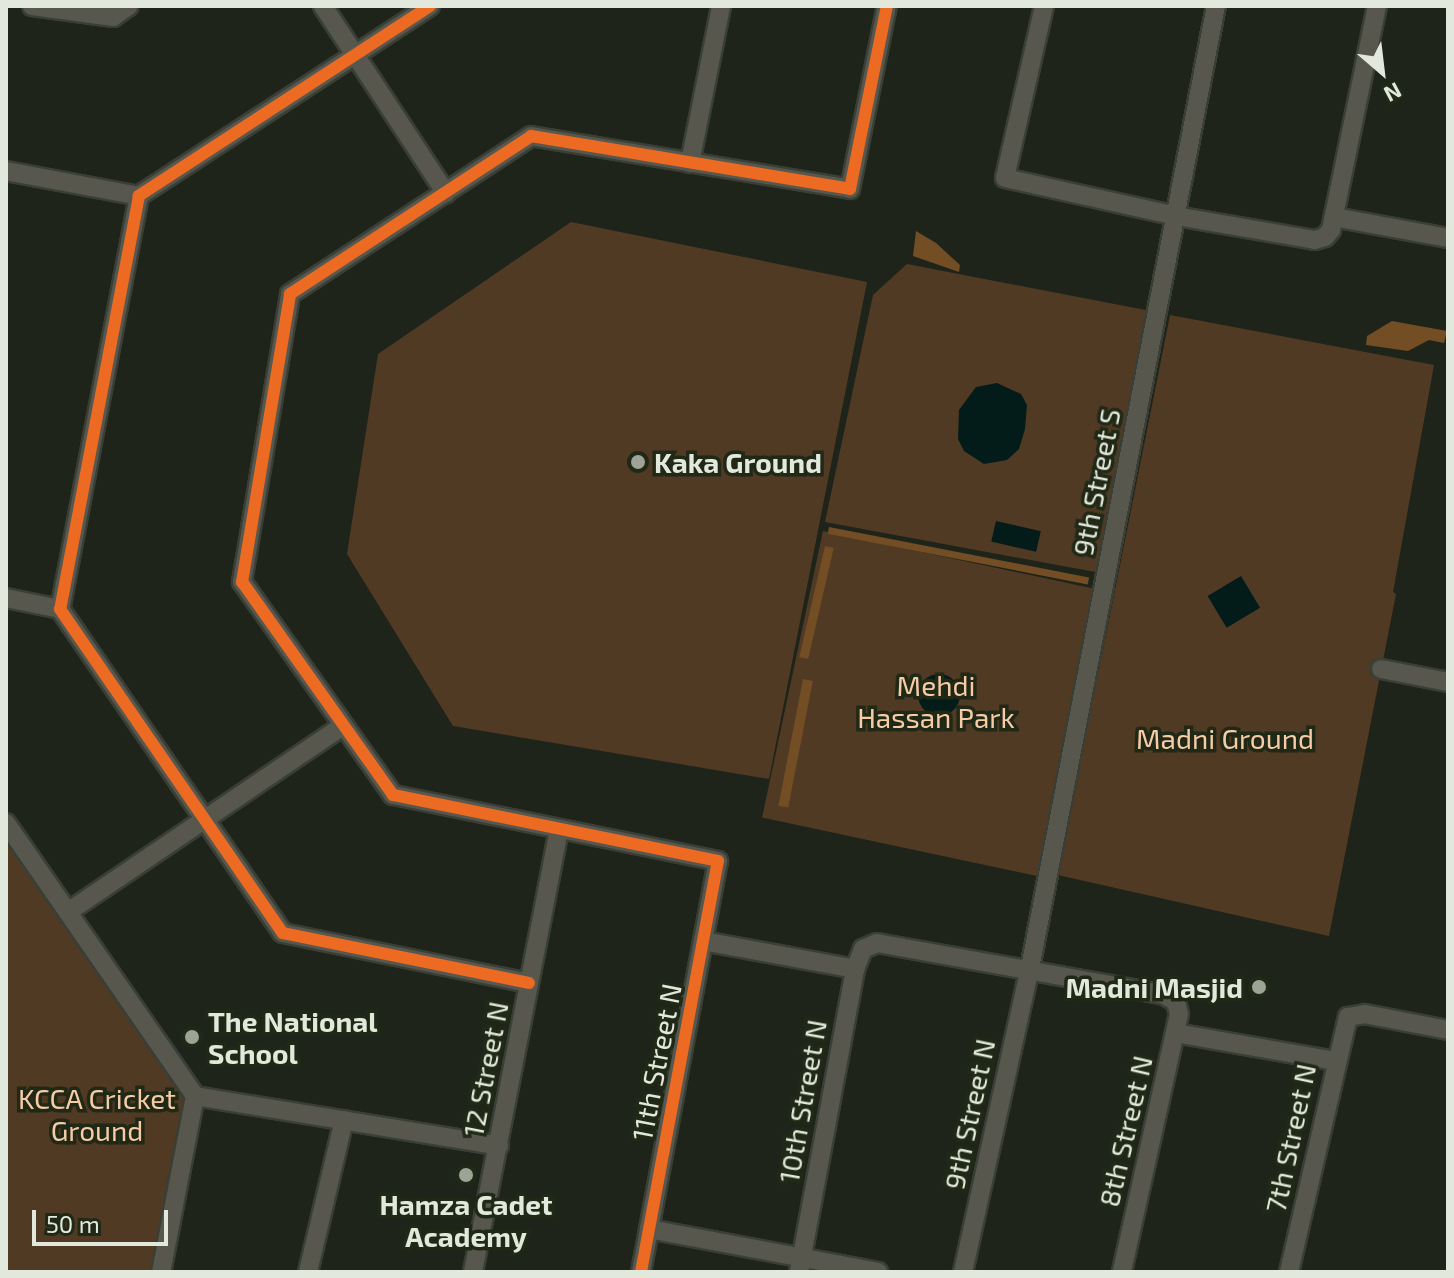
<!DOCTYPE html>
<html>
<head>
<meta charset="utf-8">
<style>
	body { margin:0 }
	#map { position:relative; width:1454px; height:1278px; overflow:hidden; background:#1f241a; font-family:"Exo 2",sans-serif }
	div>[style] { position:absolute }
	.green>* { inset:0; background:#513a24; transform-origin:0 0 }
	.forest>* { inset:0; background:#734d24; transform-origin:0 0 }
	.water>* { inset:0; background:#031b19; transform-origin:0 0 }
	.round { border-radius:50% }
	.roads { filter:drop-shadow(2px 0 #3a3f36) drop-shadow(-2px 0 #3a3f36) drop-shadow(0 2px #3a3f36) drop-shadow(0 -2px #3a3f36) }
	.minor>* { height:18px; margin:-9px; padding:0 9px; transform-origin:9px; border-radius:9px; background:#57574e }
	.cycleway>* { height:12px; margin:-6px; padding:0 6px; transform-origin:6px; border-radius:6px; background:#ed6a23 }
	.dots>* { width:22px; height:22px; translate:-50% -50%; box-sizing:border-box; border:4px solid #202816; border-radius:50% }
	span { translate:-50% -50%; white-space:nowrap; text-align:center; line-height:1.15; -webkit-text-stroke:7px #202816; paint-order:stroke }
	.poi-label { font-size:28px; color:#e3e8dc; font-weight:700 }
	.left { translate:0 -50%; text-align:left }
	.right { translate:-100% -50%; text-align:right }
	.street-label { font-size:28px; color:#e3e8dc }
	.park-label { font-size:28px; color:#f6cba6 }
	.frame { position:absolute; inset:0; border:8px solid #e3e8dc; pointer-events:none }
	.north { position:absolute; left:1342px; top:32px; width:80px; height:80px; -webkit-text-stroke:6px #202816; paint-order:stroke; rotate:152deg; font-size:22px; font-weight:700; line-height:32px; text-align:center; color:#e3e8dc }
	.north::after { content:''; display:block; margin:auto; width:28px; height:36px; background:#e3e8dc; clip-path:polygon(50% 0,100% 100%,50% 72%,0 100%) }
	.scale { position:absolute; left:32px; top:1210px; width:136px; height:36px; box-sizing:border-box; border:4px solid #e3e8dc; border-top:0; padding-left:10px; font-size:24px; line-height:28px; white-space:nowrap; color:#e3e8dc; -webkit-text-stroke:6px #202816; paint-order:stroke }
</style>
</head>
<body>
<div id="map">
	<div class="green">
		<i style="clip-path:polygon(571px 222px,867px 282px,769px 779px,453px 726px,347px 554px,378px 354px)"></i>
		<i style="clip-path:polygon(907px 264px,1161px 313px,1106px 574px,825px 522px,873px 295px)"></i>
		<i style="clip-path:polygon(1170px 315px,1434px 365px,1393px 592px,1396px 594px,1329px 936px,1058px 875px)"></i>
		<i style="left:823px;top:531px;width:287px;height:293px;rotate:12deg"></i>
		<i style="clip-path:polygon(6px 823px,195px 1096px,156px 1272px,6px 1272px)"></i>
	</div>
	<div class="forest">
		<i style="clip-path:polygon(916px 231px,936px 243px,960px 265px,959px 272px,913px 256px)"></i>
		<i style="clip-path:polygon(1392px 321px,1447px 331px,1444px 343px,1429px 340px,1408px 351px,1366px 345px,1367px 336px)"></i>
		<i style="left:829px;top:527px;width:265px;height:7px;rotate:11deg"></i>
		<i style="left:825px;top:546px;width:9px;height:114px;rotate:13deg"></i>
		<i style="left:803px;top:679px;width:10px;height:129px;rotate:11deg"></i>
	</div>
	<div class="water">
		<i style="clip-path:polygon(997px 383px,1021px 394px,1027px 405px,1025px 429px,1019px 449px,1007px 460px,984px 464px,964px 451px,958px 439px,959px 410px,976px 387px)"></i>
		<i style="left:996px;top:521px;width:46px;height:21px;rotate:13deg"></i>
		<i style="left:1241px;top:576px;width:37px;height:39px;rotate:59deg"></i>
		<i class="round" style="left:918px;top:674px;width:42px;height:42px"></i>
	</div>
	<div class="roads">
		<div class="minor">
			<i style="left:32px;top:6px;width:82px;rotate:7.7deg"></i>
			<i style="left:113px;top:17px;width:19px;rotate:-35deg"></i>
			<i style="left:323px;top:6px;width:224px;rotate:56.7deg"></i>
			<i style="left:430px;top:6px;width:348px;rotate:146.9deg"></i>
			<i style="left:139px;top:196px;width:420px;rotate:100.8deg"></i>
			<i style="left:60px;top:609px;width:393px;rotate:55.5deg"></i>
			<i style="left:283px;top:933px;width:251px;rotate:11.5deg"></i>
			<i style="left:1044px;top:6px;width:176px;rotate:102.8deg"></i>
			<i style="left:1005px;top:178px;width:175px;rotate:12.5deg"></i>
			<i style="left:1176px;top:216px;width:141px;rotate:9.8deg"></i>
			<i style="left:1315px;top:240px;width:10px;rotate:-17deg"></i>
			<i style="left:1325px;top:237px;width:9px;rotate:-49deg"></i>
			<i style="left:1331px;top:230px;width:229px;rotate:-78.4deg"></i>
			<i style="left:690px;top:163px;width:160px;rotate:-78.8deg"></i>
			<i style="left:6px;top:171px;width:135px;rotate:10.6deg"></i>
			<i style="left:1334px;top:217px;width:116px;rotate:10.4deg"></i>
			<i style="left:6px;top:598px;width:55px;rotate:11.5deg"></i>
			<i style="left:1381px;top:669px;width:68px;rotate:11deg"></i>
			<i style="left:6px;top:823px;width:332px;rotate:55.3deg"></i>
			<i style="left:195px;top:1096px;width:179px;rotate:100.9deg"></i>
			<i style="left:68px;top:912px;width:332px;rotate:-34.1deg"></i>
			<i style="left:703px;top:941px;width:155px;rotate:10.4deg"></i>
			<i style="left:1175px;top:1033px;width:163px;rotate:9.9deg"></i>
			<i style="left:195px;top:1096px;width:308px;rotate:9.3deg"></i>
			<i style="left:649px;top:1229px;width:233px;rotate:10.6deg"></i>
			<i style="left:308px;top:1272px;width:156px;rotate:-76.7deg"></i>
			<i style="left:473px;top:1272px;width:451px;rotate:-79deg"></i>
			<i style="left:641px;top:1272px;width:418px;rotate:-79.4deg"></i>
			<i style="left:718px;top:861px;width:332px;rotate:-168.5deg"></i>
			<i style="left:393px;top:795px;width:261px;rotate:-125.3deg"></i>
			<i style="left:242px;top:582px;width:292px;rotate:-80.5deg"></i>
			<i style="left:290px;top:294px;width:288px;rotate:-33.2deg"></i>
			<i style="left:531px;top:136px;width:323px;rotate:9.4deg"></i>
			<i style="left:850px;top:189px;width:187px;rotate:-78.6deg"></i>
			<i style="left:799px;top:1272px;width:308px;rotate:-79.5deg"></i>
			<i style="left:855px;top:969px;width:22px;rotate:-68deg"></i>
			<i style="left:863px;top:949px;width:15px;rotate:-23deg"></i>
			<i style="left:877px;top:943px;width:293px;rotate:10.2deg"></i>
			<i style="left:1165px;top:995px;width:13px;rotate:32deg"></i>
			<i style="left:1176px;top:1002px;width:12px;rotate:76deg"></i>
			<i style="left:1179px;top:1014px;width:264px;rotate:102.5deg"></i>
			<i style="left:963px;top:1272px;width:311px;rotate:-77.6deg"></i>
			<i style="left:1030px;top:968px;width:980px;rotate:-79.06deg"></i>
			<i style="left:1289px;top:1272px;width:262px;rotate:-77deg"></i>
			<i style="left:1348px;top:1017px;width:17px;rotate:-10deg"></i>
			<i style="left:1365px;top:1014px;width:85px;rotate:10.9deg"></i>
		</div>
	</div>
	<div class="cycleway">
		<i style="left:430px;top:6px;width:348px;rotate:146.9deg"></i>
		<i style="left:139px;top:196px;width:420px;rotate:100.8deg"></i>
		<i style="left:60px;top:609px;width:393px;rotate:55.5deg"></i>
		<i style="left:283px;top:933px;width:251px;rotate:11.5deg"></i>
		<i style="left:641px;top:1272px;width:418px;rotate:-79.4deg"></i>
		<i style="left:718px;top:861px;width:332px;rotate:-168.5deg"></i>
		<i style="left:393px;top:795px;width:261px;rotate:-125.3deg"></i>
		<i style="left:242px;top:582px;width:292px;rotate:-80.5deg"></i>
		<i style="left:290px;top:294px;width:288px;rotate:-33.2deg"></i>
		<i style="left:531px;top:136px;width:323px;rotate:9.4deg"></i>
		<i style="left:850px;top:189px;width:187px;rotate:-78.6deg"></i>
	</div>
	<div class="dots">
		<i style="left:638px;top:462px;background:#9ea398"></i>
		<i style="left:1259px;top:987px;background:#9ea398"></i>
		<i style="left:192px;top:1037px;background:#9ea398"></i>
		<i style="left:466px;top:1175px;background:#9ea398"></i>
	</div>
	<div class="poi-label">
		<span class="left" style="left:654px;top:462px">Kaka Ground</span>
		<span class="right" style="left:1243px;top:987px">Madni Masjid</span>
		<span class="left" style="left:208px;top:1037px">The National<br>School</span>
		<span style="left:466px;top:1220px">Hamza Cadet<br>Academy</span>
	</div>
	<div class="street-label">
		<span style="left:1096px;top:482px;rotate:-79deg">9th Street S</span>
		<span style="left:656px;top:1062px;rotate:-79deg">11th Street N</span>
		<span style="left:485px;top:1069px;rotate:-79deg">12 Street N</span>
		<span style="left:802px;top:1101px;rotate:-80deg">10th Street N</span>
		<span style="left:969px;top:1114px;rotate:-78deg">9th Street N</span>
		<span style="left:1125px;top:1131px;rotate:-77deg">8th Street N</span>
		<span style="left:1290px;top:1138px;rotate:-78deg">7th Street N</span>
	</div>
	<div class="park-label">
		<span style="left:936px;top:701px">Mehdi<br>Hassan Park</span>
		<span style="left:1225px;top:738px">Madni Ground</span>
		<span style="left:97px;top:1114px">KCCA Cricket<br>Ground</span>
	</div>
	<div class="frame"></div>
	<div class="north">N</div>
	<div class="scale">50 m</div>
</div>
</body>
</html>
